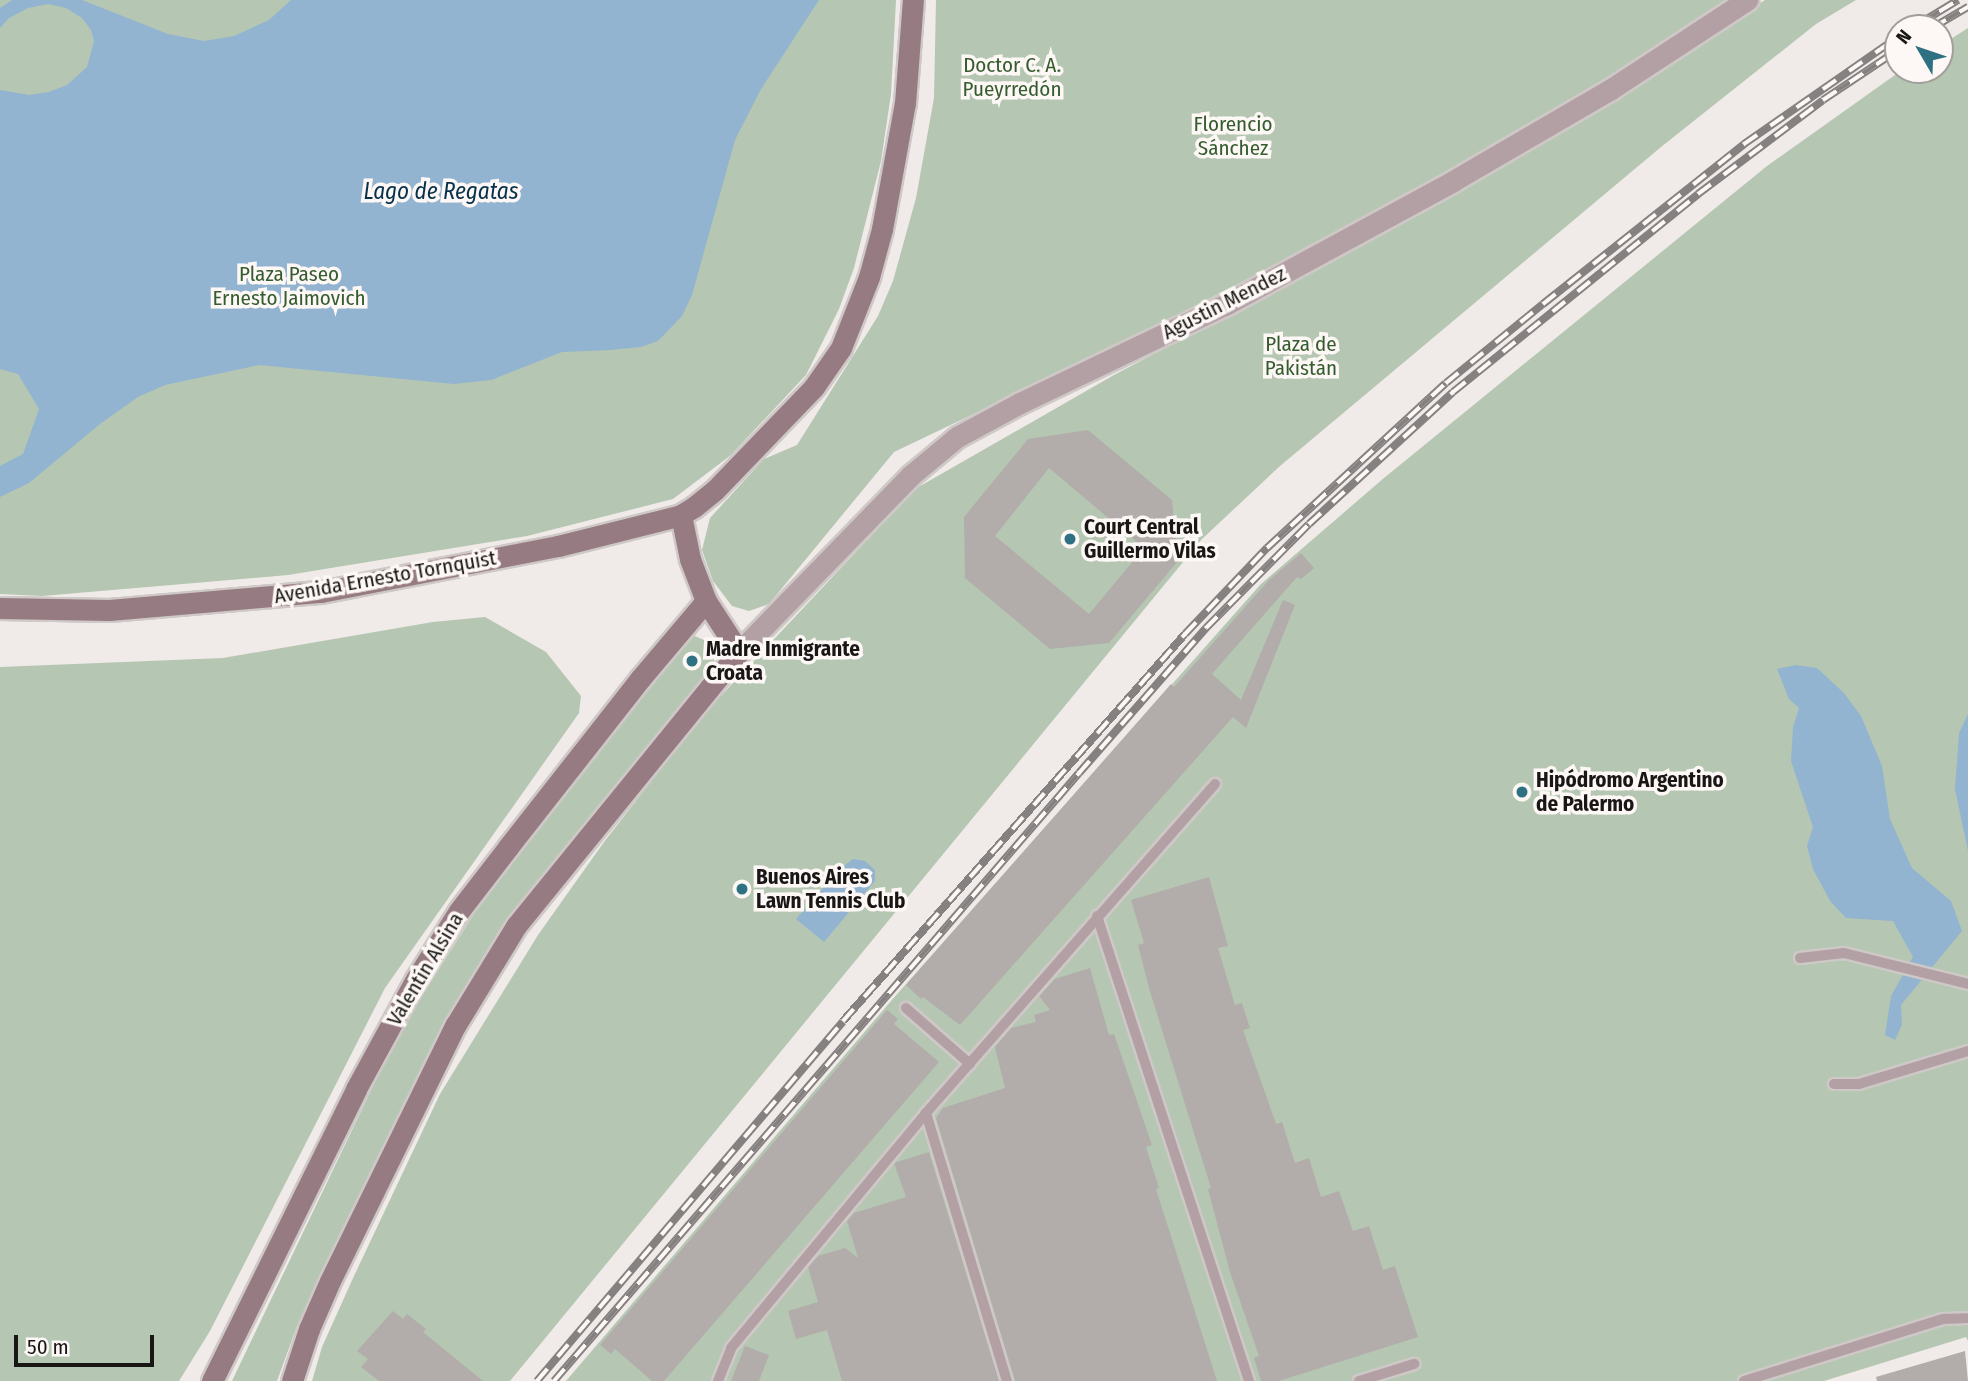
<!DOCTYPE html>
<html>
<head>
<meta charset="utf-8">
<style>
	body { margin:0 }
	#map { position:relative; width:1968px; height:1381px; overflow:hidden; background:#f0eae8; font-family:"Fira Sans Condensed",sans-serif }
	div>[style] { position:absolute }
	.green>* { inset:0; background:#b5c6b2 }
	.water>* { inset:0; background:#92b4d0 }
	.building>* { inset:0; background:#b2adaa }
	.roads { filter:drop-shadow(2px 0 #cec8c6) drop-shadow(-2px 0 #cec8c6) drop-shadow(0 2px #cec8c6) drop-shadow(0 -2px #cec8c6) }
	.lane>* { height:10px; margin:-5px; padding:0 5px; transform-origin:5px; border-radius:5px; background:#b3a0a5 }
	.street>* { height:21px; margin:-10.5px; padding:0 10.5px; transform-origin:10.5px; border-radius:10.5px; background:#b3a0a5 }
	.secondary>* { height:21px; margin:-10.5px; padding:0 10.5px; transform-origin:10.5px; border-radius:10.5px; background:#977b83 }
	.rail>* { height:8px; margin-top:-4px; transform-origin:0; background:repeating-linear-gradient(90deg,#fdf8f5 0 16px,#858180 0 32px); box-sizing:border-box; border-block:2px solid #858180 }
	.dots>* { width:19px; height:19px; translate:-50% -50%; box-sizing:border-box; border:4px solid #fdf8f5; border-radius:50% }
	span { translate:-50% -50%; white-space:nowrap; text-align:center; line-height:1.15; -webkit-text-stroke:7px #fdf8f5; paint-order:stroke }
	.park-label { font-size:21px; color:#355c2f }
	.street-label { font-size:21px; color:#191716 }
	.poi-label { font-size:21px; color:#191716; font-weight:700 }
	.left { translate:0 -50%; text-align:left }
	.water-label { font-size:23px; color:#06314d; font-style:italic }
	.north { position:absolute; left:1884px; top:14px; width:70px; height:70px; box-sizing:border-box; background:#fdf8f5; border:2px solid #a29e9c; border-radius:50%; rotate:309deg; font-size:19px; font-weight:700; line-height:28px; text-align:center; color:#191716 }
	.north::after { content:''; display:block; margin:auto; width:24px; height:32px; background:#2e7182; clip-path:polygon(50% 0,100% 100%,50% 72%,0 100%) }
	.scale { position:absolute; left:14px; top:1335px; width:140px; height:32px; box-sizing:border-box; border:4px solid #191716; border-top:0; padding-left:9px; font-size:21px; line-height:24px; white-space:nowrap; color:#191716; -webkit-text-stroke:5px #fdf8f5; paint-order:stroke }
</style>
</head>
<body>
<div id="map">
	<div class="green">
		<i style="clip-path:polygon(0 0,896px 0,891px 94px,881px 161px,854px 268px,839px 309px,806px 375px,731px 455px,673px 499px,527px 536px,288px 575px,42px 596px,0 594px)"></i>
		<i style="clip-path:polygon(936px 0,1726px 0,1638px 61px,1361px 221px,1128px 340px,894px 452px,769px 604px,749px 611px,732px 606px,713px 581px,702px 550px,710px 518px,764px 459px,797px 445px,878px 316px,893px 281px,916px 198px,934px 98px)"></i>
		<i style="clip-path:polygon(1765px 0,1856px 0,1816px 24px,1661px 147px,1280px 466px,1202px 539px,510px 1381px,312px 1381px,322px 1347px,354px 1276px,440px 1094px,538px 935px,604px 842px,701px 717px,915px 489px,1114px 375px,1362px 244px,1526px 151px)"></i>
		<i style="clip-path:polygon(1968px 28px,1968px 1341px,1966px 1337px,1824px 1381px,566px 1381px,891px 1001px,1261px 584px,1384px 478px,1767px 166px,1902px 70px,1940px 70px,1940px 46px)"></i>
		<i style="clip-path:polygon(485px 617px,546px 652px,581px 696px,579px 713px,385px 988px,210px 1331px,179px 1381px,0 1381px,0 667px,223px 658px,433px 622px)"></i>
		<i style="clip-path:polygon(695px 636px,706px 641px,712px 650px,715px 664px,708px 678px,611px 792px,522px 907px,336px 1250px,297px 1326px,277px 1381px,232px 1381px,376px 1080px,420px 999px,477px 909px,678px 647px)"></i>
	</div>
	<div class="water">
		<i style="clip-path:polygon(12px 0,82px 0,168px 34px,204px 41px,234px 36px,269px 20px,291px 0,819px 0,761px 89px,735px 140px,692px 295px,682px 316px,658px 341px,641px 347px,611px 350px,562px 352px,491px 380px,454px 384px,259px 365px,165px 385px,138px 397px,100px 424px,29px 483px,0 497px,0 466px,23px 454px,39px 409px,18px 374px,0 369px,0 90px,29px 95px,49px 92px,67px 85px,87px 67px,94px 41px,91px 30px,82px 18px,66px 8px,48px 4px,28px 8px,9px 18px,0 28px,0 8px)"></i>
		<i style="clip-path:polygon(1796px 665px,1817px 668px,1844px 693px,1861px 716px,1882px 766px,1890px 819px,1912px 868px,1951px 901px,1962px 931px,1901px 1005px,1902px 1025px,1895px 1040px,1885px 1035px,1891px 996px,1913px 957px,1893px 921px,1846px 918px,1830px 901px,1813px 869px,1807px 846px,1813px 827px,1791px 761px,1793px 727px,1799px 708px,1789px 699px,1777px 669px)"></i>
		<i style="clip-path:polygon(1968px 714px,1968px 851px,1955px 789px,1959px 733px)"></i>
		<i style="clip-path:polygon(853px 859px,865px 861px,875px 870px,875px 881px,824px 942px,796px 919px,841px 868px)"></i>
	</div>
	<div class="building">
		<i style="clip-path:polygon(evenodd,1088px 430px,1172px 500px,1178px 561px,1109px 643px,1050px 649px,965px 578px,964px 517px,1028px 439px,1088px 430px,1049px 468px,1144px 548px,1089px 614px,995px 536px,1049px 468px)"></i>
		<i style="clip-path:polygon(1301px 553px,1314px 568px,1301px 579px,1297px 577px,1212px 674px,1241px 700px,1283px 600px,1295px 605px,1246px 728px,1233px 717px,960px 1025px,923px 997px,921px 999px,906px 985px,1171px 684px,1174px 687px,1269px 580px)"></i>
		<i style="clip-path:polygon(1209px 877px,1228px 946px,1218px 948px,1235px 1005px,1242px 1003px,1250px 1028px,1243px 1030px,1276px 1124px,1282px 1122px,1295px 1163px,1309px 1158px,1321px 1197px,1339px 1191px,1353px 1231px,1369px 1226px,1383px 1270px,1395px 1266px,1418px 1337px,1279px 1381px,1261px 1381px,1254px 1358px,1259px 1356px,1230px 1272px,1208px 1189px,1211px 1188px,1149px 988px,1138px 945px,1144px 943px,1131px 900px)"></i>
		<i style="clip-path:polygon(1090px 968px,1109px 1035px,1114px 1034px,1152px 1145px,1146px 1147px,1159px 1188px,1156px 1189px,1217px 1381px,1015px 1381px,936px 1118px,943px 1108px,1005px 1088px,995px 1047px,1011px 1028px,1036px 1022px,1034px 1015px,1050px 1010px,1039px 996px,1055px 979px)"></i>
		<i style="clip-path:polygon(887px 1010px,898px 1019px,894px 1024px,939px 1062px,664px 1381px,652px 1381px,615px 1349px,611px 1354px,600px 1345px)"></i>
		<i style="clip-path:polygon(929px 1152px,999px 1381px,842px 1381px,827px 1330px,796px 1339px,788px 1311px,818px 1302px,808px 1267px,818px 1256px,845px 1248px,858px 1258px,847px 1221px,854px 1213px,906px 1197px,894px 1163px)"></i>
		<i style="clip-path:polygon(393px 1311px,403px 1319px,407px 1314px,426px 1329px,423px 1332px,483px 1381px,379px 1381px,361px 1367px,368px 1359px,357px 1351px)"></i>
		<i style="clip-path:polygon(745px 1346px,769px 1355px,759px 1381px,731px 1381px)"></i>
		<i style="clip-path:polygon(1965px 1351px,1968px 1381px,1877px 1381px,1876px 1377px)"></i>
	</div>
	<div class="roads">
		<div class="lane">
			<i style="left:1097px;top:916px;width:489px;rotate:71.9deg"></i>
			<i style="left:1800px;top:958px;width:44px;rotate:-6.5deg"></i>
			<i style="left:1844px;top:953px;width:128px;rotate:14deg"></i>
			<i style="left:906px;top:1008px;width:85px;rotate:41.2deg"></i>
			<i style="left:1834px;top:1084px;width:25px"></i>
			<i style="left:1859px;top:1084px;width:114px;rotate:-16.8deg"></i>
			<i style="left:926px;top:1113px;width:280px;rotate:73.2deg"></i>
			<i style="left:718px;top:1381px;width:35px;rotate:-68deg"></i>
			<i style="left:731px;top:1348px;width:305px;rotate:-50.3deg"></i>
			<i style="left:926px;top:1113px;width:438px;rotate:-48.7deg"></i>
			<i style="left:1359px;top:1381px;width:58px;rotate:-17.2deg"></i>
			<i style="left:1744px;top:1381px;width:208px;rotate:-17.3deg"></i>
			<i style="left:1943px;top:1319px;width:25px;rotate:-2deg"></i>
		</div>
		<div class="street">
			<i style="left:739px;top:652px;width:245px;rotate:-45.8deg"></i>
			<i style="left:910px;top:476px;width:61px;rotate:-39.7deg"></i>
			<i style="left:957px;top:437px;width:72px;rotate:-28.4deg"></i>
			<i style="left:1020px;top:403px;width:227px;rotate:-25.6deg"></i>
			<i style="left:1225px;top:305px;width:260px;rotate:-28.5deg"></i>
			<i style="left:1453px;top:181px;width:183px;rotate:-30.2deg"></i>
			<i style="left:1611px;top:89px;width:163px;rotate:-33.2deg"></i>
		</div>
		<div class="secondary">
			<i style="left:0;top:608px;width:109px;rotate:1.1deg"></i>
			<i style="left:109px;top:610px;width:213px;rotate:-4.9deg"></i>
			<i style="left:321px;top:592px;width:241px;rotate:-11deg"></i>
			<i style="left:558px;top:546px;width:127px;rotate:-14.1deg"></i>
			<i style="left:681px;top:515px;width:15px;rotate:-32deg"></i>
			<i style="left:694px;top:507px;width:27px;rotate:-39deg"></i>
			<i style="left:715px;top:490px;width:143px;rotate:-46.1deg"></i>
			<i style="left:814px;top:387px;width:47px;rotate:-55.3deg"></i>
			<i style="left:841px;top:348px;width:76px;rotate:-68.5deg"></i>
			<i style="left:869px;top:277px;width:50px;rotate:-74.8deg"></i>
			<i style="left:882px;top:229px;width:128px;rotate:-79.7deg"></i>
			<i style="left:905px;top:103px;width:103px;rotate:-85.6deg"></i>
			<i style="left:212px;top:1381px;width:326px;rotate:-63.7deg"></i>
			<i style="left:356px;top:1089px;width:125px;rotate:-61.4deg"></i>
			<i style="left:416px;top:979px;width:80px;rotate:-57.7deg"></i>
			<i style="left:459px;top:911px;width:82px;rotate:-52.4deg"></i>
			<i style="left:509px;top:846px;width:212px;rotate:-51.9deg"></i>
			<i style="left:640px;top:679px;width:102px;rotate:-49.8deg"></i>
			<i style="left:292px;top:1381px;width:55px;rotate:-71.9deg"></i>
			<i style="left:309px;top:1329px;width:52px;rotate:-66.4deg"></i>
			<i style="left:330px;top:1281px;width:284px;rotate:-63.9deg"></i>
			<i style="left:455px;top:1026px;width:117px;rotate:-58.6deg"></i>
			<i style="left:516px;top:926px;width:353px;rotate:-50.9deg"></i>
			<i style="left:739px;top:652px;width:61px;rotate:-122.9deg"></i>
			<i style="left:706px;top:601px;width:45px;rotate:-110.9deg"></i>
			<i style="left:690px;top:559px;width:45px;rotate:-101.6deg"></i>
		</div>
	</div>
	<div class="rail">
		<i style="left:1912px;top:28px;width:54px;rotate:-31.3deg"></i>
		<i style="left:1932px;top:28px;width:42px;rotate:-30.3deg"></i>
		<i style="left:537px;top:1381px;width:472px;rotate:-49.6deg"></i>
		<i style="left:843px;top:1021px;width:516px;rotate:-48.53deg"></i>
		<i style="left:1185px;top:634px;width:119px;rotate:-46.4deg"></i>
		<i style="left:1267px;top:548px;width:243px;rotate:-42.7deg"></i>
		<i style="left:1446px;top:383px;width:125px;rotate:-39.2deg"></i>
		<i style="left:1543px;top:304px;width:257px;rotate:-38.5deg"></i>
		<i style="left:1744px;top:144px;width:188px;rotate:-34.8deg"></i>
		<i style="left:554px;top:1381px;width:803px;rotate:-49.19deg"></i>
		<i style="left:1079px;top:773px;width:193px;rotate:-48.8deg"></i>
		<i style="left:1206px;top:628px;width:146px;rotate:-45.3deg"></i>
		<i style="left:1309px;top:524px;width:195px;rotate:-42.5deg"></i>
		<i style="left:1453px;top:392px;width:315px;rotate:-38.9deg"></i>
		<i style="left:1698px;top:194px;width:156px;rotate:-36.9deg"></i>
		<i style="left:1823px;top:100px;width:90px;rotate:-33.7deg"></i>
	</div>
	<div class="dots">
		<i style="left:1070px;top:539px;background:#2e7182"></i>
		<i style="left:692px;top:661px;background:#2e7182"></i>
		<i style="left:1522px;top:792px;background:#2e7182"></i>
		<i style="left:742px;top:889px;background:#2e7182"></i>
	</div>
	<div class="park-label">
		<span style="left:1012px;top:77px">Doctor C. A.<br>Pueyrredón</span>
		<span style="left:1233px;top:136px">Florencio<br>Sánchez</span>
		<span style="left:289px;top:286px">Plaza Paseo<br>Ernesto Jaimovich</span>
		<span style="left:1301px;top:356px">Plaza de<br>Pakistán</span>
	</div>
	<div class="street-label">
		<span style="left:1224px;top:303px;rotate:-27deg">Agustin Mendez</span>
		<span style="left:385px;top:577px;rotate:-10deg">Avenida Ernesto Tornquist</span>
		<span style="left:425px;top:969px;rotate:-59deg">Valentín Alsina</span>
	</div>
	<div class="poi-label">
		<span class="left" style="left:1084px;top:539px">Court Central<br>Guillermo Vilas</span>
		<span class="left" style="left:706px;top:661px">Madre Inmigrante<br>Croata</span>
		<span class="left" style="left:1536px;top:792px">Hipódromo Argentino<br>de Palermo</span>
		<span class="left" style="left:756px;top:889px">Buenos Aires<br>Lawn Tennis Club</span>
	</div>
	<div class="water-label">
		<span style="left:441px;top:191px">Lago de Regatas</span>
	</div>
	<div class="north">N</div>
	<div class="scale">50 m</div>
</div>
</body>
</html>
